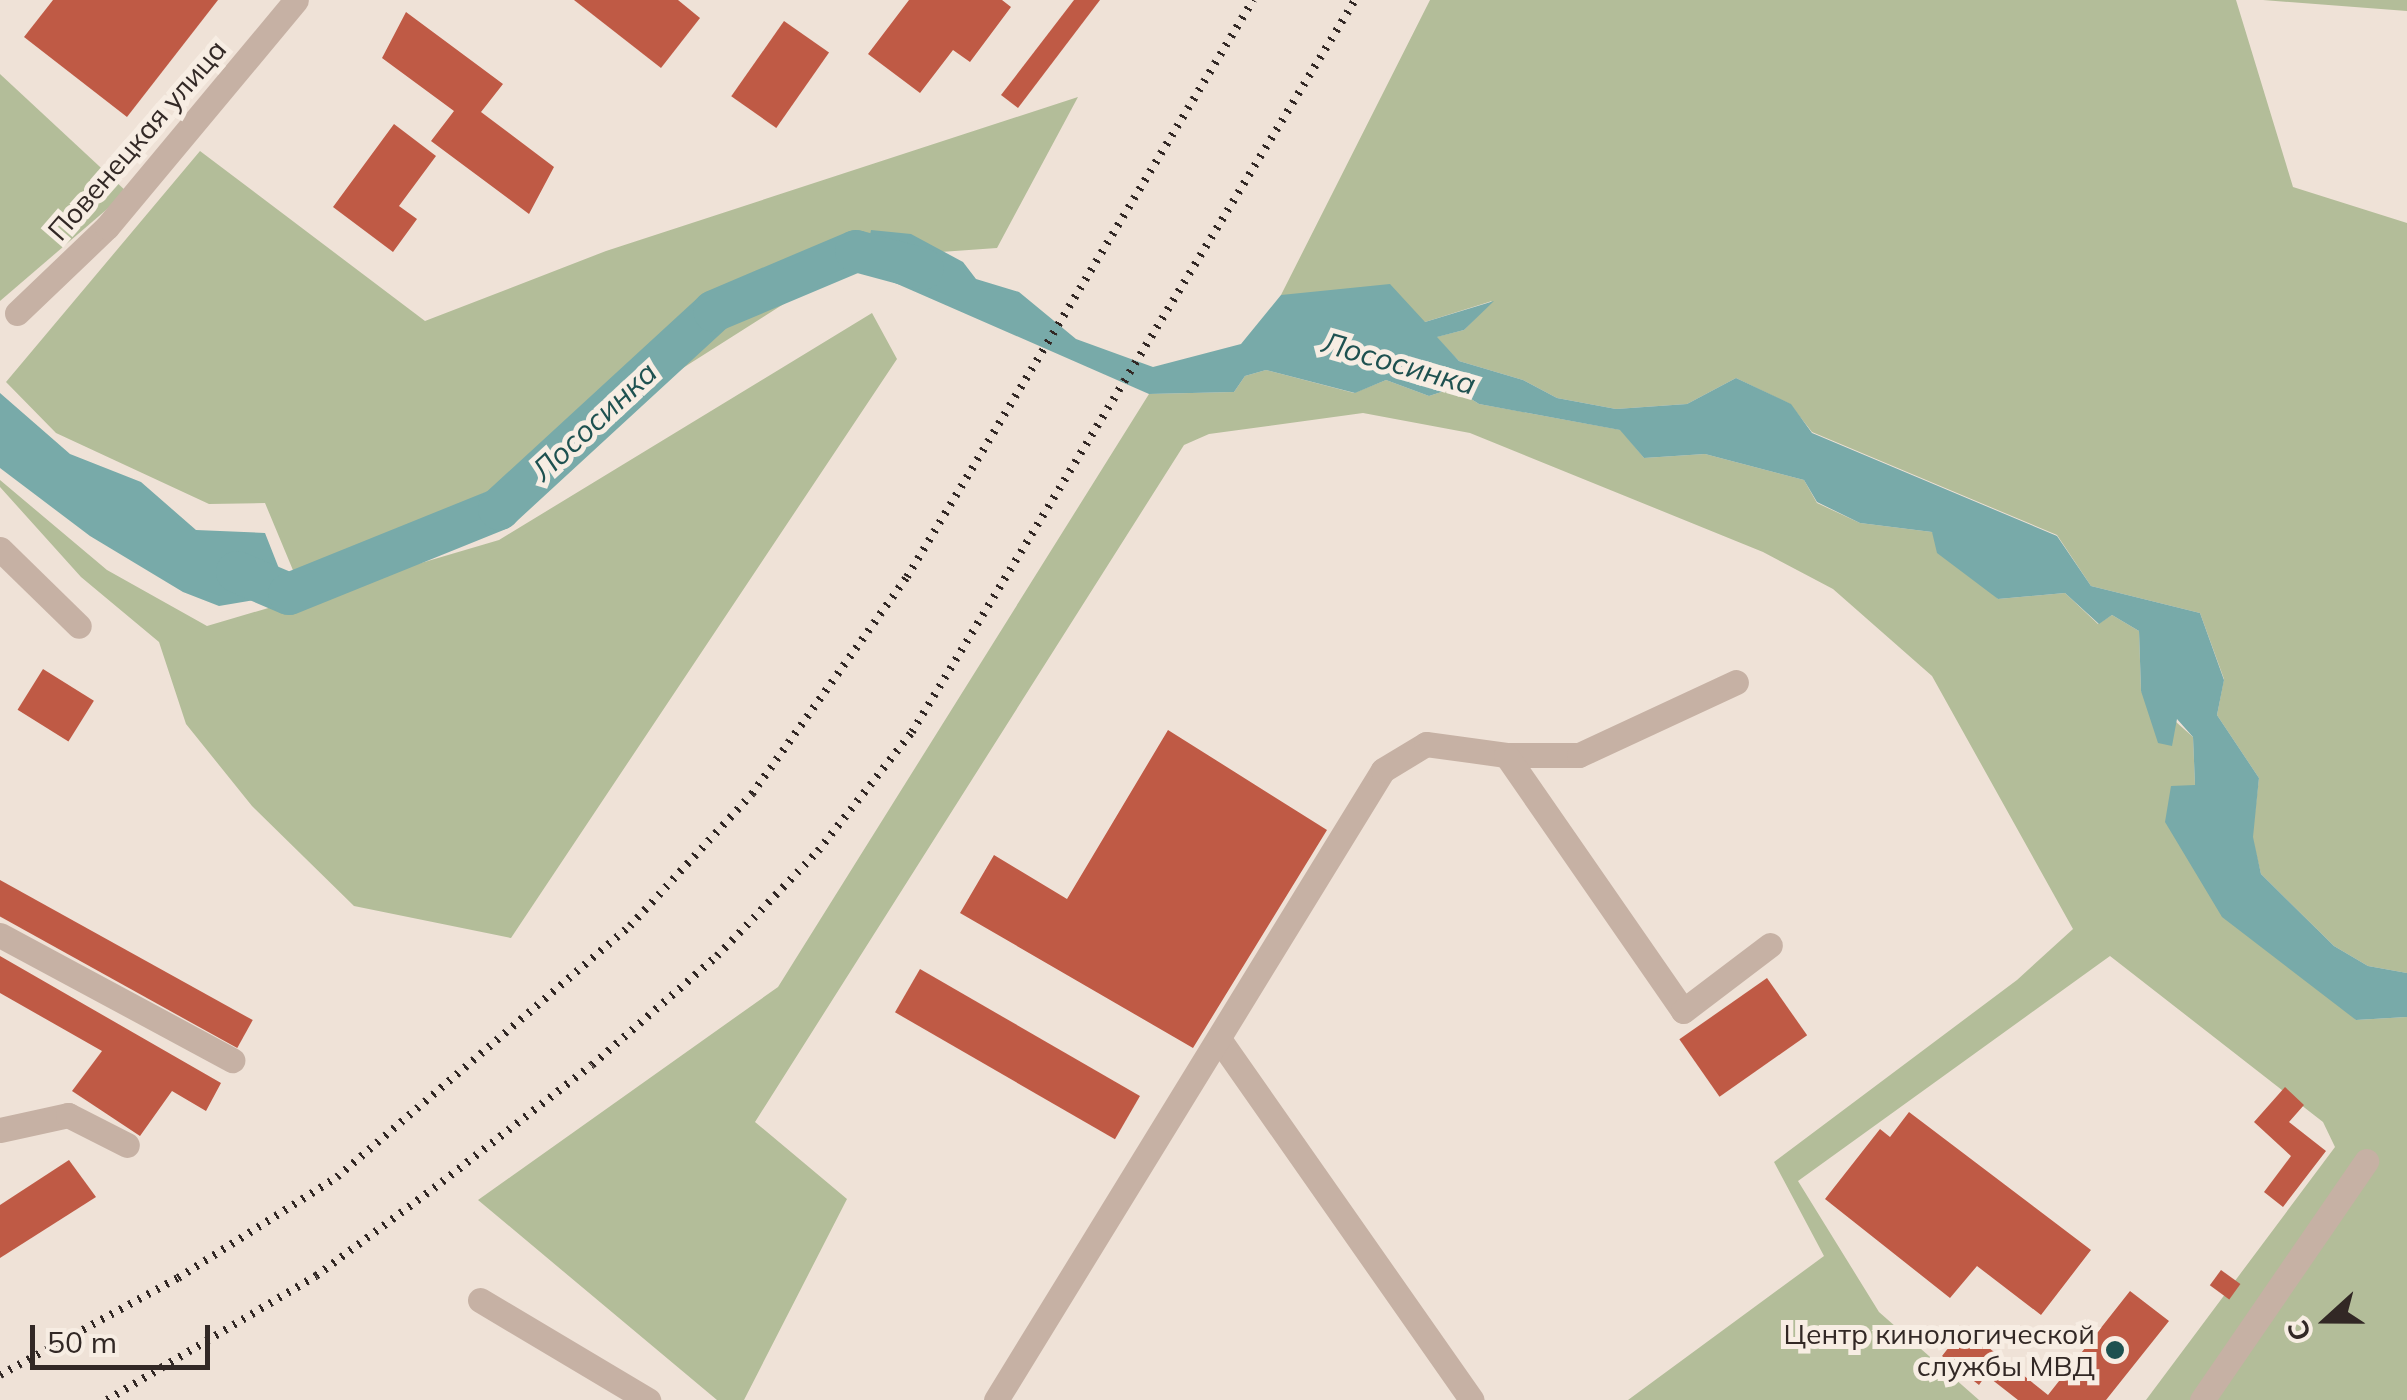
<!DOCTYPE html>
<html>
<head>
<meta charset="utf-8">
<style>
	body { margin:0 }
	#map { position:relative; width:2407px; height:1400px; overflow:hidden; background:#efe2d7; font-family:Mulish,sans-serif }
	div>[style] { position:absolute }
	.green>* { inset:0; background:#b3bd99 }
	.water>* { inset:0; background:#78aaa9 }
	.river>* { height:42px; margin:-21px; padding:0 21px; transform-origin:21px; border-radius:21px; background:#78aaa9 }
	.building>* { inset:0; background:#bf5a45; transform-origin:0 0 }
	.minor>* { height:25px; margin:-12.5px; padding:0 12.5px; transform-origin:12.5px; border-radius:12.5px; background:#c6b1a4 }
	.rail>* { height:8px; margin-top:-4px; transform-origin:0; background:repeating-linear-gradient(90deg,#322825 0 2.5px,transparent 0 10.5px) }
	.dots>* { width:28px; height:28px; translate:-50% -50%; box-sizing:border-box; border:5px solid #f7ede3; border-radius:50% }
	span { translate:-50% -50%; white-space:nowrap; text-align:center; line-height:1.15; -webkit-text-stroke:10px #f7ede3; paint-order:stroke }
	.street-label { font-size:28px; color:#322825 }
	.poi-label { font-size:28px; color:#322825 }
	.right { translate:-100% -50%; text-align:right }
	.water-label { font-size:30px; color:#1e5150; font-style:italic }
	.north { position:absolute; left:2277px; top:1270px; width:100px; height:100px; -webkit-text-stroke:8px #f7ede3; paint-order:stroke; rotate:249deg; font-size:28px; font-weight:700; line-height:40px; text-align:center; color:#322825 }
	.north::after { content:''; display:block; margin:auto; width:35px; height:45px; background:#322825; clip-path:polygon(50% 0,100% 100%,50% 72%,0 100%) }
	.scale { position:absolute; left:30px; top:1325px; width:180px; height:45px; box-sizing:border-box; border:5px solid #322825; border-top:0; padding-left:12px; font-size:30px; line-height:35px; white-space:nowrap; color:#322825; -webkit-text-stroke:8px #f7ede3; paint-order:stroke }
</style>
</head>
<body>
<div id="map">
	<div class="green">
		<i style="clip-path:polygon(1430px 0,2236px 0,2293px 187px,2407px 223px,2407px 973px,2368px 966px,2334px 946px,2261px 874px,2252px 837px,2259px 778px,2217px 715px,2224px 679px,2200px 613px,2091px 586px,2057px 535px,1812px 432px,1790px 404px,1736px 378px,1687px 404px,1616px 409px,1557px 398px,1523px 380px,1459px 361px,1436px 337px,1464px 330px,1492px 301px,1425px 322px,1281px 295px)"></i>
		<i style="clip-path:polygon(2263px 0,2407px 0,2407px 11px)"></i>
		<i style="clip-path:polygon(0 74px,127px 192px,0 301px)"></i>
		<i style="clip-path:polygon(1078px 97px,997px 248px,856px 258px,489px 491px,295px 575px,265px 503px,209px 504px,56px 433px,6px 382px,200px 151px,425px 321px,606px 251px)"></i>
		<i style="clip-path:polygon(872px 313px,897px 359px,511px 938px,354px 906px,252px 806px,186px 724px,159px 642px,81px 577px,0 487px,0 480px,107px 570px,207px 626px,499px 540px)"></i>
		<i style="clip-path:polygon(1266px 370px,1354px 393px,1386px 380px,1429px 396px,1454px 388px,1479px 404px,1621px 430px,1644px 458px,1705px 454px,1804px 480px,1817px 503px,1860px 523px,1932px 532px,1998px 599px,2065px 593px,2098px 624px,2112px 615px,2139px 631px,2141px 691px,2193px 737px,2195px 785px,2356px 1020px,2407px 1017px,2407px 1400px,2146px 1400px,2335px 1147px,2323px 1122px,2110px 956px,1798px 1181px,1879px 1312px,1979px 1400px,1628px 1400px,1824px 1256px,1774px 1162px,2017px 980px,2073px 929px,1932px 676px,1833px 589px,1763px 552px,1470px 433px,1363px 413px,1209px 434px,1184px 445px,755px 1122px,847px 1199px,744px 1400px,717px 1400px,478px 1200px,778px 987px,1149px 394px,1234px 392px,1245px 376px)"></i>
	</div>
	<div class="water">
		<i style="clip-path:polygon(871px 230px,911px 234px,963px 262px,976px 279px,1019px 292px,1076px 339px,1153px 367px,1241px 344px,1281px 295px,1390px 284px,1425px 322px,1494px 301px,1464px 330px,1437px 337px,1459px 361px,1523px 380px,1557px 398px,1616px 409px,1687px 404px,1736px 378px,1791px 404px,1812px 433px,2057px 536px,2091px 586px,2200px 613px,2224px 680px,2217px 715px,2259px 778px,2253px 837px,2261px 874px,2334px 946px,2368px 966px,2407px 973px,2407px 1017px,2356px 1020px,2222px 917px,2165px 822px,2171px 786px,2195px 785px,2193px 737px,2177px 719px,2172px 746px,2158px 743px,2141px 691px,2139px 631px,2112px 615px,2099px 624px,2065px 593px,1998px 599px,1937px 553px,1932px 532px,1860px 523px,1817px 502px,1804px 480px,1705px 454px,1644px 458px,1620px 430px,1479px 404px,1454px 388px,1429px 396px,1386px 380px,1355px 393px,1266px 370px,1245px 376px,1234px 392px,1149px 394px,863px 269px)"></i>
		<i style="clip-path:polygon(0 393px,70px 454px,141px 482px,196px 530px,265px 533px,289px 594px,219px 606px,183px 592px,90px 536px,0 468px)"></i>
	</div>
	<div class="river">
		<i style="left:237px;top:572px;width:56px;rotate:22.9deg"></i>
		<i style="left:289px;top:594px;width:227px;rotate:-22deg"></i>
		<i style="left:499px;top:509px;width:292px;rotate:-42.6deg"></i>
		<i style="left:714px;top:311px;width:154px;rotate:-22.9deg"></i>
		<i style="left:856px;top:251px;width:69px;rotate:15deg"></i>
	</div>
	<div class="building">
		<i style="clip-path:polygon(53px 0,218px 0,127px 117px,24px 37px)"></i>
		<i style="clip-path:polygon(574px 0,678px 0,700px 18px,661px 68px)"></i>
		<i style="clip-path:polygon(909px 0,1002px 0,1011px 7px,970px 62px,953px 50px,920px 93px,868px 54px)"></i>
		<i style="clip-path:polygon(1074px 0,1100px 0,1018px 108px,1001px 95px)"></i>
		<i style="clip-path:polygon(406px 12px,503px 84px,481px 112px,554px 167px,529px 214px,431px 141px,454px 111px,382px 58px)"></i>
		<i style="left:784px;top:21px;width:55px;height:92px;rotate:35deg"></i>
		<i style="clip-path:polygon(394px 124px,436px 156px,399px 206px,417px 219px,393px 252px,333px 207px)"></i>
		<i style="left:43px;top:669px;width:60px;height:48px;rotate:32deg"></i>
		<i style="clip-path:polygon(1168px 730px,1327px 830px,1193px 1048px,960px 913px,994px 855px,1067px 899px)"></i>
		<i style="left:0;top:880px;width:289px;height:32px;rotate:29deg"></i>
		<i style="clip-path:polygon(0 956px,221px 1083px,206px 1111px,172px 1091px,140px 1136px,72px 1091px,102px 1051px,0 993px)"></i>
		<i style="left:920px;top:969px;width:254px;height:50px;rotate:30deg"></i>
		<i style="left:1767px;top:978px;width:70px;height:107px;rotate:55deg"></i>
		<i style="clip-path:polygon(2285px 1087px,2304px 1105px,2289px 1122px,2326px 1151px,2283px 1207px,2264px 1192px,2291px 1156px,2254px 1122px)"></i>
		<i style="clip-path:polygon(1909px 1112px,2091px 1250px,2041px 1315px,1977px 1266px,1950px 1298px,1825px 1199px,1880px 1129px,1890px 1137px)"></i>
		<i style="clip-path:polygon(69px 1160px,96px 1197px,0 1258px,0 1205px)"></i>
		<i style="left:2221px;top:1270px;width:24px;height:19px;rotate:36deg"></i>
		<i style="clip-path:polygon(2130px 1291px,2169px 1321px,2106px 1400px,2018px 1400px,1986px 1375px,1979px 1385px,1942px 1356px,1964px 1328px,2048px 1395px)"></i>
	</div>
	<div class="minor">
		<i style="left:17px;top:313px;width:124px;rotate:-43.7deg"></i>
		<i style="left:107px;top:227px;width:295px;rotate:-50.2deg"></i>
		<i style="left:0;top:549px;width:110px;rotate:44.3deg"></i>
		<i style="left:1506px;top:755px;width:73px"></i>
		<i style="left:1579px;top:755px;width:173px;rotate:-24.9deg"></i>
		<i style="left:0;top:935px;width:264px;rotate:28.3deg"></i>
		<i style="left:1221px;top:1042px;width:437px;rotate:55deg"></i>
		<i style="left:0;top:1130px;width:70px;rotate:-12.4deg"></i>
		<i style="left:68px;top:1115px;width:66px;rotate:27deg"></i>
		<i style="left:480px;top:1300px;width:196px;rotate:30.8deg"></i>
		<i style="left:996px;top:1400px;width:739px;rotate:-58.44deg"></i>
		<i style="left:1383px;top:770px;width:50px;rotate:-31.2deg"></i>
		<i style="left:1426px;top:744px;width:81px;rotate:7.8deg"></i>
		<i style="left:1506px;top:755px;width:311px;rotate:55.3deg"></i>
		<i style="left:1683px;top:1011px;width:109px;rotate:-37.2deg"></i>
		<i style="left:2202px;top:1400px;width:290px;rotate:-55.5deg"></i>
	</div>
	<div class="rail">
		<i style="left:0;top:1375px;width:203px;rotate:-28.6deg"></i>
		<i style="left:178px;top:1278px;width:188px;rotate:-32.4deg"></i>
		<i style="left:337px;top:1177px;width:386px;rotate:-40.6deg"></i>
		<i style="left:630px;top:926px;width:180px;rotate:-47.3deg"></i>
		<i style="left:752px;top:794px;width:267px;rotate:-54.5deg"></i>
		<i style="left:907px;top:577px;width:673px;rotate:-59.05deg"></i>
		<i style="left:107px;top:1400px;width:243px;rotate:-30.7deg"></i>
		<i style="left:316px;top:1276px;width:157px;rotate:-36.7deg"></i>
		<i style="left:442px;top:1182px;width:190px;rotate:-38deg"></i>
		<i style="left:592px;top:1065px;width:166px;rotate:-41.1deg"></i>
		<i style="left:717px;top:956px;width:146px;rotate:-46.1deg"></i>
		<i style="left:818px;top:851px;width:152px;rotate:-51.7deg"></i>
		<i style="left:912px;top:732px;width:856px;rotate:-58.82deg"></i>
	</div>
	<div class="dots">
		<i style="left:2115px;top:1350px;background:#1e5150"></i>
	</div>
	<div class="street-label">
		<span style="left:137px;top:140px;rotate:-49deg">Повенецкая улица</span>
	</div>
	<div class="poi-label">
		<span class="right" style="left:2095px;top:1350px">Центр кинологической<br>службы МВД</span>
	</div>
	<div class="water-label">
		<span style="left:1399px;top:363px;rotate:16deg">Лососинка</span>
		<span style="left:594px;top:421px;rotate:-43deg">Лососинка</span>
	</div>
	<div class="north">С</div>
	<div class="scale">50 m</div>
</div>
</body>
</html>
